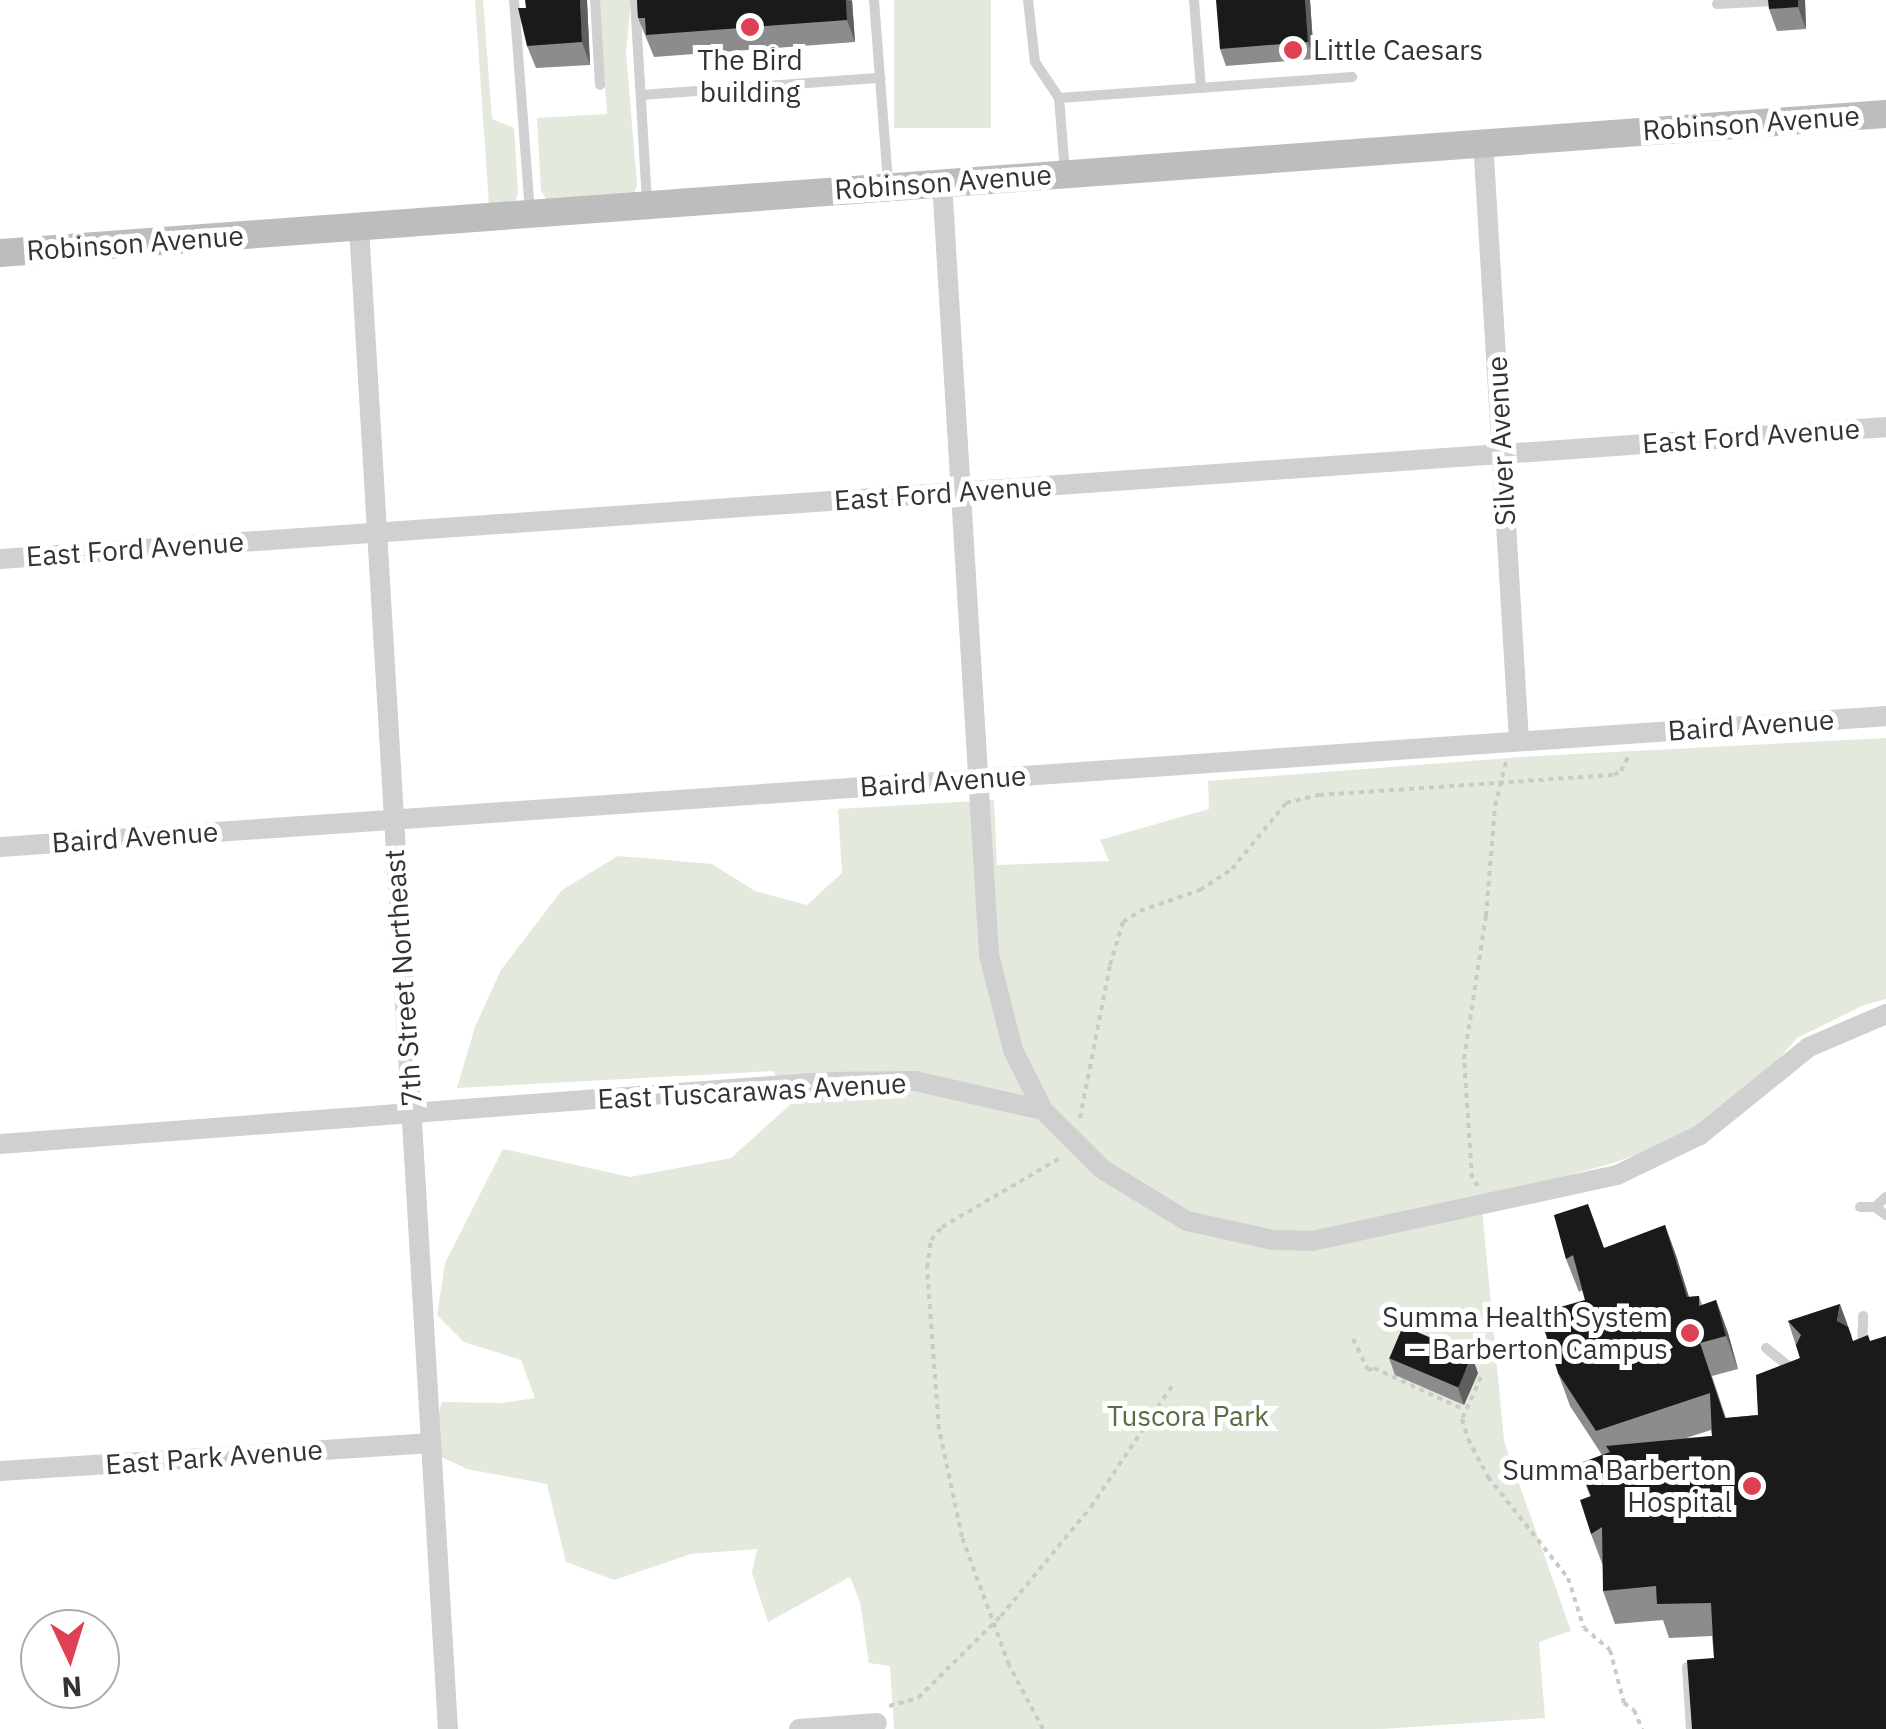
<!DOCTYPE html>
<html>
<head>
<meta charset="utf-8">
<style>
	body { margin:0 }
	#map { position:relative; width:1886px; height:1729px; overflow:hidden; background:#fff; font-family:"IBM Plex Sans",sans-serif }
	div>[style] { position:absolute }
	.green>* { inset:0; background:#e3e9dc; transform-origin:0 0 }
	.path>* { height:4px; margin-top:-2px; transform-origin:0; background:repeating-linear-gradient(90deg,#cacaca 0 5px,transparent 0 10px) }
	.lane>* { height:10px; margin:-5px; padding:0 5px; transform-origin:5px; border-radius:5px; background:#d0d0d0 }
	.street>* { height:20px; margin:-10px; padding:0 10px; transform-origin:10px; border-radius:10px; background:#d0d0d0 }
	.secondary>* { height:28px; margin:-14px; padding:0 14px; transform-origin:14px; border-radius:14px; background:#bdbdbd }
	.wall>* { inset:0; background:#8c8c8c }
	.shaded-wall>* { inset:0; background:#5f5f5f }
	.building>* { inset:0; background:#1a1a1a; transform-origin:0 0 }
	.dots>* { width:28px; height:28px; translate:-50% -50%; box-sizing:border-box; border:5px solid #fff; border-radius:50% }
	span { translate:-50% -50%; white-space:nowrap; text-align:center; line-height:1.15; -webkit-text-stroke:10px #fff; paint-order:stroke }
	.poi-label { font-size:28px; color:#333 }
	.left { translate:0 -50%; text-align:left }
	.right { translate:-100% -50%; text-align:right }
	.street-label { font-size:28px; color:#333 }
	.park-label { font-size:28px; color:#586d41 }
	.north { position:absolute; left:20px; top:1609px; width:100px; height:100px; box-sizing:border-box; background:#fff; border:2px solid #adadad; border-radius:50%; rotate:176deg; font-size:28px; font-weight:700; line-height:40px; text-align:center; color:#333 }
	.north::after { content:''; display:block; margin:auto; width:35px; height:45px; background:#dd4153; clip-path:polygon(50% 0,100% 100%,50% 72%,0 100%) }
</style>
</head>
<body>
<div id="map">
	<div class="green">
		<i style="clip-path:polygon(475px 0,483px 0,492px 119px,514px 128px,518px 192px,515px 204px,489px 205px)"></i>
		<i style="clip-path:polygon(599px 0,631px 0,626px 53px,637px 185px,634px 194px,547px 201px,541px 190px,537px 118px,607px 114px)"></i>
		<i style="left:894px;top:0;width:97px;height:128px"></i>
		<i style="clip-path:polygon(1886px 738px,1886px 999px,1864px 1005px,1797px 1038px,1776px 1062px,1684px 1138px,1610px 1164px,1481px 1199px,1504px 1441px,1571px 1631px,1539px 1642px,1545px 1718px,1382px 1729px,894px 1729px,890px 1666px,869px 1663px,860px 1602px,850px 1577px,768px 1622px,752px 1573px,757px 1549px,691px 1554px,614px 1580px,566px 1562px,547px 1484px,467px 1469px,429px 1451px,442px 1402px,502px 1403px,535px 1398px,521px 1360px,464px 1342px,437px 1315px,445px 1263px,503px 1149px,630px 1177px,731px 1158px,791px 1104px,773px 1071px,457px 1088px,475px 1027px,501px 970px,562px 890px,618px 856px,712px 864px,755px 891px,807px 905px,842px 873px,838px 809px,994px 800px,997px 865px,1109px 861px,1100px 840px,1209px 809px,1208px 781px,1536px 756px)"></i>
	</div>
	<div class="path">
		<i style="left:1080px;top:1118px;width:156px;rotate:-78.9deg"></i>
		<i style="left:1110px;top:965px;width:45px;rotate:-73.2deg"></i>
		<i style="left:1123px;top:922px;width:20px;rotate:-33deg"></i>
		<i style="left:1140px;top:911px;width:64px;rotate:-19.3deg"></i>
		<i style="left:1200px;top:890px;width:38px;rotate:-33deg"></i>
		<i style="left:1232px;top:869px;width:85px;rotate:-50.7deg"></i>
		<i style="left:1286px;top:803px;width:34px;rotate:-14deg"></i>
		<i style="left:1319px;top:795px;width:296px;rotate:-3.9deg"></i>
		<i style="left:1614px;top:775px;width:8px;rotate:-30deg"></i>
		<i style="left:1621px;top:771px;width:18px;rotate:-63deg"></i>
		<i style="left:1478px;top:1186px;width:10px;rotate:-127deg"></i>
		<i style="left:1472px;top:1178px;width:119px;rotate:-93.8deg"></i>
		<i style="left:1464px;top:1059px;width:145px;rotate:-81.3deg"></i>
		<i style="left:1486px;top:916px;width:110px;rotate:-85.3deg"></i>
		<i style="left:1495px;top:806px;width:45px;rotate:-76deg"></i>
		<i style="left:1353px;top:1339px;width:34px;rotate:64deg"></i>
		<i style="left:1368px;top:1370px;width:6px;rotate:-18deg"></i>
		<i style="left:1374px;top:1368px;width:100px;rotate:24.8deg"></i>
		<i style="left:1481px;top:1377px;width:46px;rotate:114.3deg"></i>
		<i style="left:1462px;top:1419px;width:21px;rotate:73deg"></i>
		<i style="left:1468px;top:1439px;width:43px;rotate:62.2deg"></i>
		<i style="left:1488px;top:1477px;width:129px;rotate:51.6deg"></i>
		<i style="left:1568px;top:1578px;width:52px;rotate:72.3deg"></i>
		<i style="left:1584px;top:1628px;width:34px;rotate:40deg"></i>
		<i style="left:1610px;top:1650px;width:55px;rotate:75.2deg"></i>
		<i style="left:1624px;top:1703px;width:12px;rotate:35deg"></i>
		<i style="left:1634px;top:1710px;width:21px;rotate:67deg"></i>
		<i style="left:889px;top:1706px;width:30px;rotate:-15deg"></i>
		<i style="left:918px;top:1698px;width:117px;rotate:-44.7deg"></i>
		<i style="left:1001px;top:1616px;width:141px;rotate:-50.5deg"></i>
		<i style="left:1091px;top:1507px;width:149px;rotate:-56.2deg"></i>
		<i style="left:1043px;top:1729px;width:72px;rotate:-118deg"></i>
		<i style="left:1009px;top:1665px;width:136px;rotate:-110.2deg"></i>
		<i style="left:962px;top:1537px;width:110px;rotate:-102deg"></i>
		<i style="left:939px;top:1429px;width:161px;rotate:-94.3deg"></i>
		<i style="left:927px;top:1268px;width:28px;rotate:-82deg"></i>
		<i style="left:931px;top:1240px;width:17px;rotate:-50deg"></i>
		<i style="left:942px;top:1227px;width:139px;rotate:-30.3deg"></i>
	</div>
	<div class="lane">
		<i style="left:514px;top:0;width:214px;rotate:85.7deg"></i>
		<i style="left:595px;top:0;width:85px;rotate:86.6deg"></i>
		<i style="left:635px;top:0;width:203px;rotate:86.6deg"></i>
		<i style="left:874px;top:0;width:184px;rotate:85.6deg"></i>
		<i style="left:1028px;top:0;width:62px;rotate:83.6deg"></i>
		<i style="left:1035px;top:62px;width:43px;rotate:56.3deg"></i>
		<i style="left:1194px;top:0;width:88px;rotate:85.5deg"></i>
		<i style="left:1717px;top:4px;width:59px;rotate:-2.9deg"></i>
		<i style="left:641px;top:95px;width:240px;rotate:-4.1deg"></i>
		<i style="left:1065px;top:172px;width:74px;rotate:-94.6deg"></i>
		<i style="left:1059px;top:98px;width:294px;rotate:-4.1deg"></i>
		<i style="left:1860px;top:1207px;width:15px"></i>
		<i style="left:1875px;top:1207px;width:14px;rotate:36deg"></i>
		<i style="left:1875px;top:1207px;width:15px;rotate:-42deg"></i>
		<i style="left:1766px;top:1348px;width:36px;rotate:39deg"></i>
		<i style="left:1862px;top:1350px;width:34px;rotate:-88deg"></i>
		<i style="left:1687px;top:1667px;width:62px;rotate:86.3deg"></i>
	</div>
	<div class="street">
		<i style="left:1483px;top:140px;width:602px;rotate:86.57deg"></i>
		<i style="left:942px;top:182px;width:774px;rotate:86.52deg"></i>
		<i style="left:989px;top:955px;width:98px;rotate:75.8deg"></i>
		<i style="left:1013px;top:1050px;width:67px;rotate:63.4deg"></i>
		<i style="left:359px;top:227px;width:1505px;rotate:86.61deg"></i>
		<i style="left:0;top:559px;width:1891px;rotate:-4deg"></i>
		<i style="left:0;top:847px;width:1891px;rotate:-3.97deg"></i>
		<i style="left:0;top:1144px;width:827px;rotate:-4.3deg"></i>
		<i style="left:825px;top:1082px;width:90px;rotate:-0.6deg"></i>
		<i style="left:915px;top:1081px;width:131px;rotate:12.8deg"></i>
		<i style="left:1043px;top:1110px;width:83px;rotate:45deg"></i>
		<i style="left:1102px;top:1169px;width:100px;rotate:31.5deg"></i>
		<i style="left:1187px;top:1221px;width:88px;rotate:12.5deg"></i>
		<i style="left:1273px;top:1240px;width:39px;rotate:1deg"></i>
		<i style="left:1312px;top:1241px;width:312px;rotate:-12.2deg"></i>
		<i style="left:1617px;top:1175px;width:92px;rotate:-25.7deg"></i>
		<i style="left:1700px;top:1135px;width:140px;rotate:-38.9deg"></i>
		<i style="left:1809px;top:1047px;width:84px;rotate:-23.2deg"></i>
		<i style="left:0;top:1471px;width:429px;rotate:-3.7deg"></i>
		<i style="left:799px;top:1729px;width:78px;rotate:-4.4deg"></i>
	</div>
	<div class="secondary">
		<i style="left:0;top:253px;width:1891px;rotate:-4.22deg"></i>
	</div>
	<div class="wall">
		<i style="clip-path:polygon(587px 0,590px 65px,536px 68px,527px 46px,526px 8px)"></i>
		<i style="clip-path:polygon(637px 0,852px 0,855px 42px,654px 57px,638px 18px)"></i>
		<i style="clip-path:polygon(1310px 0,1314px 59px,1226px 66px,1220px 49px)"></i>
		<i style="clip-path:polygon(1805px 0,1806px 29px,1777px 31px,1769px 9px)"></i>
		<i style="clip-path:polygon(evenodd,1554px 1215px,1605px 1248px,1665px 1225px,1689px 1297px,1699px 1296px,1702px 1305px,1716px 1300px,1728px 1333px,1738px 1369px,1712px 1376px,1726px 1418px,1758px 1415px,1800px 1358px,1788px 1321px,1840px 1304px,1714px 1658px,1712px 1636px,1669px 1638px,1663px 1620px,1615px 1624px,1603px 1591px,1603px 1566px,1591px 1534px,1590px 1496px,1578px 1464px,1602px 1455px,1570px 1406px,1558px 1373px,1585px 1300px,1582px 1290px,1579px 1292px,1566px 1259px,1554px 1215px,1711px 1430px,1712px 1436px,1686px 1438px,1711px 1430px)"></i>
		<i style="clip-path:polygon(1389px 1358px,1478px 1373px,1464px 1405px,1395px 1375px)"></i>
	</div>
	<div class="shaded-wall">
		<i style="clip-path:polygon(580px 0,587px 0,590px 65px,582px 42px)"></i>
		<i style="clip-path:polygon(846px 0,852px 1px,855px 42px,847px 20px)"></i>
		<i style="clip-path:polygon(1305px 0,1310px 0,1314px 59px,1308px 42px)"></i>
		<i style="clip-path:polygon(1798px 0,1805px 0,1806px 29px,1798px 7px)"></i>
		<i style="clip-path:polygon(1665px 1225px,1677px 1258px,1699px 1330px,1687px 1297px)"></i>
		<i style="clip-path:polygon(1716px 1300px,1728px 1333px,1738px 1369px,1726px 1336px)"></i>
		<i style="clip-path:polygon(1840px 1304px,1852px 1337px,1837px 1321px)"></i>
		<i style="clip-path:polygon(1472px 1356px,1478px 1373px,1464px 1405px,1458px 1388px)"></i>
	</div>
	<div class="building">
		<i style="clip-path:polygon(525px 0,580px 0,582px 42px,527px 46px,518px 8px,526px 8px)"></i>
		<i style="clip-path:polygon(637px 0,846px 0,847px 20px,646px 35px,645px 18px,638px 18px)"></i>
		<i style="clip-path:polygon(1216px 0,1305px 0,1308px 42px,1220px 49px)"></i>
		<i style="clip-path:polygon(1768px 0,1798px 0,1798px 7px,1769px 9px)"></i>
		<i style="clip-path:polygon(1588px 1204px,1604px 1248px,1665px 1225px,1687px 1297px,1699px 1296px,1699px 1306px,1716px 1300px,1726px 1336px,1700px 1343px,1725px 1418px,1758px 1415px,1756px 1375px,1800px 1358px,1796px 1345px,1801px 1335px,1788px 1321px,1840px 1304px,1837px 1321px,1848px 1327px,1853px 1341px,1868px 1335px,1870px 1341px,1886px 1336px,1886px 1729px,1692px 1729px,1687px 1660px,1714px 1658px,1711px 1603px,1657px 1604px,1656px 1586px,1603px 1591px,1602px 1527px,1591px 1534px,1580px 1500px,1591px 1496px,1578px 1464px,1610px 1452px,1606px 1446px,1712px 1436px,1710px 1393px,1596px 1431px,1558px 1373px,1539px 1313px,1585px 1300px,1573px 1255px,1566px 1259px,1554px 1215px)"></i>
		<i style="left:1403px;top:1326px;width:75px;height:35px;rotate:23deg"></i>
	</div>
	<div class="dots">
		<i style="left:750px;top:27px;background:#dd4153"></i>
		<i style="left:1293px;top:50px;background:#dd4153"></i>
		<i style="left:1690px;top:1333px;background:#dd4153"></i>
		<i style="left:1752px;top:1486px;background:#dd4153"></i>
	</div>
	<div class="poi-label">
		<span class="left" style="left:1313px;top:50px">Little Caesars</span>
		<span style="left:750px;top:76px">The Bird<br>building</span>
		<span class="right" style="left:1668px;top:1333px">Summa Health System<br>– Barberton Campus</span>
		<span class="right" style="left:1732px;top:1486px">Summa Barberton<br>Hospital</span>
	</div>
	<div class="street-label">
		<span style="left:1751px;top:123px;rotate:-4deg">Robinson Avenue</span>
		<span style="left:943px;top:182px;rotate:-4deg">Robinson Avenue</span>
		<span style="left:135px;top:243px;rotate:-4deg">Robinson Avenue</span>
		<span style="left:1751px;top:436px;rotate:-4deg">East Ford Avenue</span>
		<span style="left:1501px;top:441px;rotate:-93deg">Silver Avenue</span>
		<span style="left:943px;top:493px;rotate:-4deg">East Ford Avenue</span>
		<span style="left:135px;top:549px;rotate:-4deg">East Ford Avenue</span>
		<span style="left:1751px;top:725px;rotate:-4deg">Baird Avenue</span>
		<span style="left:943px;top:781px;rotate:-4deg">Baird Avenue</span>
		<span style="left:135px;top:837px;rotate:-4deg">Baird Avenue</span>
		<span style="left:403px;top:978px;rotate:-94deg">7th Street Northeast</span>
		<span style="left:752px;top:1091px;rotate:-3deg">East Tuscarawas Avenue</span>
		<span style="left:214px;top:1457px;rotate:-4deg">East Park Avenue</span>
	</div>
	<div class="park-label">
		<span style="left:1188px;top:1416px">Tuscora Park</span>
	</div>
	<div class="north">N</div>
</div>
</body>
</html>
